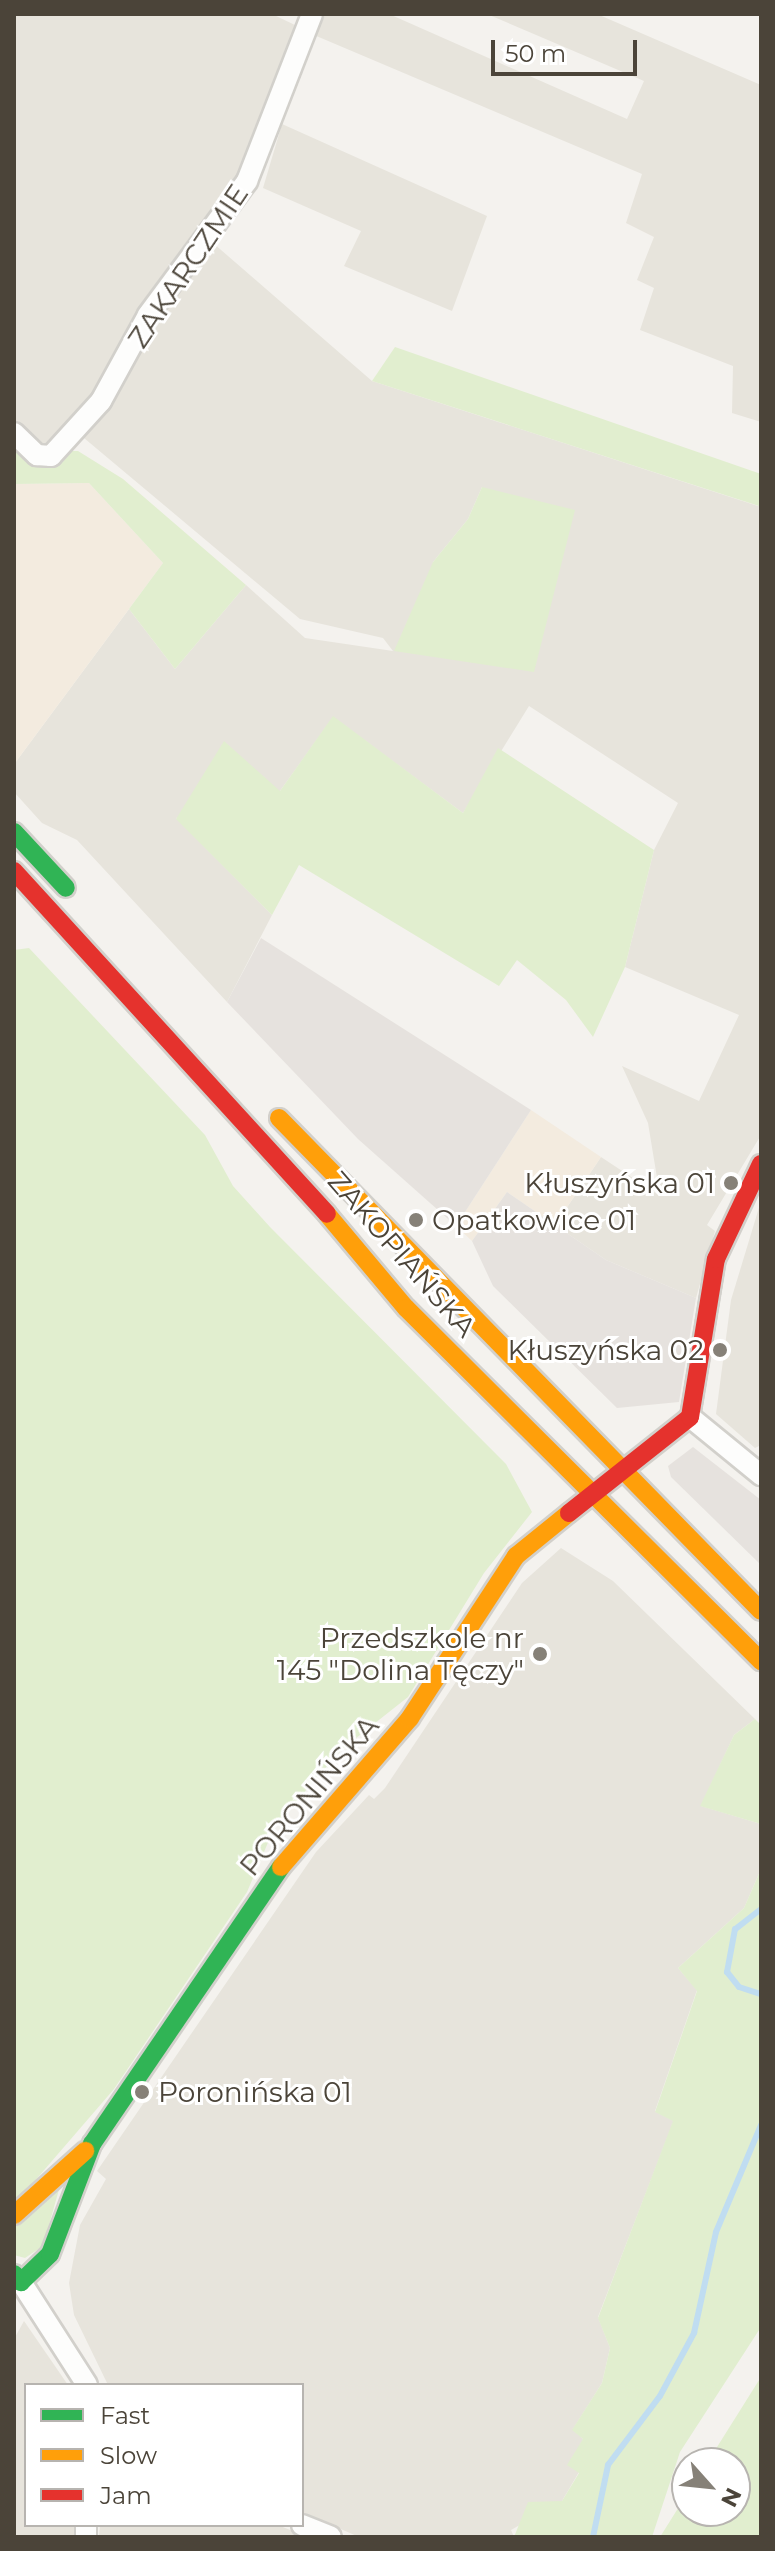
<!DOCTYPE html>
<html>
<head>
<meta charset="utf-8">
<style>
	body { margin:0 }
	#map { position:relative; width:775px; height:2551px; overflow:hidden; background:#f4f2ee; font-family:Montserrat,sans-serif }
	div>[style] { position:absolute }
	.residential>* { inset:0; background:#e7e4dc }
	.commercial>* { inset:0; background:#f3ebdf }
	.industrial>* { inset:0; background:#e6e2de }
	.green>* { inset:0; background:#e1eecf }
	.stream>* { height:6px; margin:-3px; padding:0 3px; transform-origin:3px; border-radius:3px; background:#c0ddf1 }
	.roads { filter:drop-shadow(2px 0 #d2d0cb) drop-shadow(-2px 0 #d2d0cb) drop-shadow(0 2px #d2d0cb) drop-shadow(0 -2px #d2d0cb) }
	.street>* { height:20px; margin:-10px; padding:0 10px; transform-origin:10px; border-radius:10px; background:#fdfdfc }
	.fast>* { height:18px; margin:-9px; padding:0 9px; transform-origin:9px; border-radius:9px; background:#30b455 }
	.slow>* { height:18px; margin:-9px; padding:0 9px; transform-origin:9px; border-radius:9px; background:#ff9f0a }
	.jam>* { height:18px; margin:-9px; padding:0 9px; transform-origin:9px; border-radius:9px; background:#e5322d }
	.dots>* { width:22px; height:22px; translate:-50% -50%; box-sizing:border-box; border:4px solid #fff; border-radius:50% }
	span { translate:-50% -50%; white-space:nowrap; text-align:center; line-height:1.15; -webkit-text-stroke:6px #fff; paint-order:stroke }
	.street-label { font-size:28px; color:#4b4439 }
	.poi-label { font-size:28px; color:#4b4439 }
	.right { translate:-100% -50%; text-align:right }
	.left { translate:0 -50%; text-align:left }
	.frame { position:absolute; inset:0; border:16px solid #4b4439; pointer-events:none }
	.legend { position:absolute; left:24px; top:2383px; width:280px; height:144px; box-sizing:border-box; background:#fff; border:2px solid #b7b4b0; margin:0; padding:10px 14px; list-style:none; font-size:24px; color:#4b4439 }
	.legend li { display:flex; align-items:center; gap:16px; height:40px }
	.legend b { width:40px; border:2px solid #b7b4b0 }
	.north { position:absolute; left:671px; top:2447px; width:80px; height:80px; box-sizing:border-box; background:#fff; border:2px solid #b7b4b0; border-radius:50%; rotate:117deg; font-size:22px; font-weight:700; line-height:32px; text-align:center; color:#4b4439 }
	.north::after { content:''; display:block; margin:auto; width:28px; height:36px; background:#868178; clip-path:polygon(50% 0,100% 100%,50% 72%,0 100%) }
	.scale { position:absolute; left:491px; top:40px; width:146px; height:36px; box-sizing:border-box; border:4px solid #4b4439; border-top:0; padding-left:10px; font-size:24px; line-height:28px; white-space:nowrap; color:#4b4439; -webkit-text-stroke:6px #fff; paint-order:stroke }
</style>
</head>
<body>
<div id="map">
	<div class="residential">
		<i style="clip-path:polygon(14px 14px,272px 14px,297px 26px,258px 148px,61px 444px,48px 450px,14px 419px)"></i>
		<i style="clip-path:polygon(323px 14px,389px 14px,627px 119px,644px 81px,487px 14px,597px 14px,761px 85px,761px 422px,732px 413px,733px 366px,640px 330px,654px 288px,637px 280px,654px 237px,626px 223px,642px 174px,314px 35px)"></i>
		<i style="clip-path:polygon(282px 124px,487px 216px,452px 311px,344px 266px,361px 231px,263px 188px)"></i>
		<i style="clip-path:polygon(evenodd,213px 243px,372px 381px,758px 506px,761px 497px,761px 1135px,707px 1225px,715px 1231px,696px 1298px,606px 1260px,555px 1225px,601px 1157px,660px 1196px,648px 1123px,622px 1066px,699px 1101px,739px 1015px,625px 967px,654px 850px,678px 803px,529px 706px,463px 813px,333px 717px,280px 791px,176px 818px,272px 915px,227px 1002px,77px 840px,42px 823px,14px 792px,15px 763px,129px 609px,175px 669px,246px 585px,305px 638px,393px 651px,383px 638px,300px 619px,84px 438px,160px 312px,213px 243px,482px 487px,534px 672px,433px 562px,468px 519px,482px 487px)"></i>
		<i style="clip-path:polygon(761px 1201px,761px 1445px,755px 1448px,716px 1414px,731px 1300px)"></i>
		<i style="clip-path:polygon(561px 1548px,613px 1581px,755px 1719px,734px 1735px,701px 1806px,761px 1824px,761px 1869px,744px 1908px,678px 1968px,697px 1990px,655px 2111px,674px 2120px,598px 2317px,610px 2348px,602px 2383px,573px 2429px,583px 2439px,579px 2472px,562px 2501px,511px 2530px,514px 2537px,359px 2537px,302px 2512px,302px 2385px,108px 2385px,74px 2315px,69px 2283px,80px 2225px,106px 2179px,97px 2171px,316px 1852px,369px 1795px,374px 1799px,385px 1788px,522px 1583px)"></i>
		<i style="clip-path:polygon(24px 2321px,68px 2385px,26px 2385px,26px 2525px,76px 2525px,75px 2537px,14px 2537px,14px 2339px)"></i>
		<i style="clip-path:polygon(100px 2525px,278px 2525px,307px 2537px,99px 2537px)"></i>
	</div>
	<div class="commercial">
		<i style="clip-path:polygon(89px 483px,163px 563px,15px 763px,14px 484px)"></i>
		<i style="clip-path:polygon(531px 1110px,601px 1157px,555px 1225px,507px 1192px,472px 1241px,456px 1226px)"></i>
	</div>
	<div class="industrial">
		<i style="clip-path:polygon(261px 938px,531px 1110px,456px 1226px,358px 1139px,227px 1002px)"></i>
		<i style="clip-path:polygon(507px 1192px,606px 1260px,696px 1298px,679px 1402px,617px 1408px,493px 1286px,472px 1241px)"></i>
		<i style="clip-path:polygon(693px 1447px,761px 1500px,761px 1565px,671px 1477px,668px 1466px)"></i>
	</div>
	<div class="green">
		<i style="clip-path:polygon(395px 347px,761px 474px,759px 506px,372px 381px)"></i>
		<i style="clip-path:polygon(14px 441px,22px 451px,78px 451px,123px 479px,246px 585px,175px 669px,129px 609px,163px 563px,89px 483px,14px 484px)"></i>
		<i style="clip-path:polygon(482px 487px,575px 510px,534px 672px,394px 651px,433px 562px,468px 519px)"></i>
		<i style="clip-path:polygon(333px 716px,463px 813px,498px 748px,654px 850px,625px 967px,593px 1037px,566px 1000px,517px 960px,499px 986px,299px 865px,272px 915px,176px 819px,224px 741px,280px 791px)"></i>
		<i style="clip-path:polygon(29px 948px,205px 1135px,233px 1186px,270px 1227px,506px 1464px,532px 1512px,484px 1573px,408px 1697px,341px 1750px,275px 1826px,247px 1892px,114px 2089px,14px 2205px,14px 950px)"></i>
		<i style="clip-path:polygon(755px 1719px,761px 1725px,761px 1824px,700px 1806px,734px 1735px)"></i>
		<i style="clip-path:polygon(761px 1869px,761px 2327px,680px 2452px,652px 2537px,514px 2537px,528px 2502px,562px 2501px,579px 2473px,567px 2465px,583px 2439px,572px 2430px,602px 2383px,610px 2348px,598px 2318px,673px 2121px,655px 2112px,697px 1991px,678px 1968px,744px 1908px)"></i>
		<i style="clip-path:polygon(60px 2186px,43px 2246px,25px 2258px,14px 2255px,14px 2226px)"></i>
		<i style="clip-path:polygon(761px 2377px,761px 2537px,660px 2537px,687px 2494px,687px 2511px,735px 2511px,735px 2463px,707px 2463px)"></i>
	</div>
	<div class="stream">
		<i style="left:761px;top:1909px;width:33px;rotate:142deg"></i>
		<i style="left:735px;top:1929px;width:44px;rotate:100.5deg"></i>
		<i style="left:727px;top:1972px;width:19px;rotate:51deg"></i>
		<i style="left:739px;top:1987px;width:23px;rotate:18deg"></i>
		<i style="left:593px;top:2537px;width:74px;rotate:-78.2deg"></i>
		<i style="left:608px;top:2465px;width:86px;rotate:-53deg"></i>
		<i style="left:660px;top:2396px;width:72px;rotate:-61.6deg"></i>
		<i style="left:694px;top:2333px;width:103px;rotate:-77.7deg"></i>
		<i style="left:716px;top:2232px;width:116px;rotate:-67.2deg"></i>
	</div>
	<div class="roads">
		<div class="street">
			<i style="left:14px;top:433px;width:32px;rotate:44deg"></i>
			<i style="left:37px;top:455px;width:14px;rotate:4deg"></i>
			<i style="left:51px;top:456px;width:74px;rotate:-47.7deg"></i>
			<i style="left:101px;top:401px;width:98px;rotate:-61.3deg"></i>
			<i style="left:148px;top:315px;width:167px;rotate:-53.5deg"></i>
			<i style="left:247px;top:181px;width:179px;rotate:-68.7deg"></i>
			<i style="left:690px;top:1417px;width:92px;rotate:39.2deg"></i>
			<i style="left:21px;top:2282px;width:122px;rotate:57.3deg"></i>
			<i style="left:302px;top:2525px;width:31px;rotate:22deg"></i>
			<i style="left:86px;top:2537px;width:12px;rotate:-90deg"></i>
		</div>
		<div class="fast">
			<i style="left:14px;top:832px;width:76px;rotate:47.1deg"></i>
			<i style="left:14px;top:2274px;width:11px;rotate:49deg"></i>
			<i style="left:21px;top:2282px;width:40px;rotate:-44deg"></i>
			<i style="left:50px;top:2254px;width:118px;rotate:-69.1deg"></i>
			<i style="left:92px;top:2144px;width:335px;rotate:-55.7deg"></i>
		</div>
		<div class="slow">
			<i style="left:279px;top:1118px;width:689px;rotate:45.65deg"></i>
			<i style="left:327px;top:1214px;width:123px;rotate:50deg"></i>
			<i style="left:406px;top:1308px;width:501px;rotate:44.84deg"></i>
			<i style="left:281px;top:1867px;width:197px;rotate:-49.1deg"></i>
			<i style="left:410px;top:1718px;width:194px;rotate:-56.8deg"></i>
			<i style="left:516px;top:1556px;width:68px;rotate:-39.1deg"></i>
			<i style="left:14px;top:2215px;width:96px;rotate:-42deg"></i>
		</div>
		<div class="jam">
			<i style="left:14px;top:871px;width:464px;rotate:47.6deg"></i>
			<i style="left:569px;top:1513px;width:154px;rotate:-38.4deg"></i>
			<i style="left:690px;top:1417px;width:160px;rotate:-80.7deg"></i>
			<i style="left:716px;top:1259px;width:105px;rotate:-64.7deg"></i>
		</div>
	</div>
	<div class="dots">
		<i style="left:731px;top:1183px;background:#868178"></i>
		<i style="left:416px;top:1220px;background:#868178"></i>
		<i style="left:720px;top:1350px;background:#868178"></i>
		<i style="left:540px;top:1654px;background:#868178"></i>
		<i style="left:142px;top:2092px;background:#868178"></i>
	</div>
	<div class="street-label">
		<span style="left:188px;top:266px;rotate:-56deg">ZAKARCZMIE</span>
		<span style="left:402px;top:1254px;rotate:49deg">ZAKOPIAŃSKA</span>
		<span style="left:309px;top:1796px;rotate:-50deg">PORONIŃSKA</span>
	</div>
	<div class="poi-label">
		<span class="right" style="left:715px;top:1183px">Kłuszyńska 01</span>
		<span class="left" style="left:432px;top:1220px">Opatkowice 01</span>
		<span class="right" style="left:704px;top:1350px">Kłuszyńska 02</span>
		<span class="right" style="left:524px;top:1654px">Przedszkole nr<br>145 "Dolina Tęczy"</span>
		<span class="left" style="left:158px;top:2092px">Poronińska 01</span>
	</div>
	<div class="frame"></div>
	<ul class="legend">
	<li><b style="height:10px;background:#30b455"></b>Fast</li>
	<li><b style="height:10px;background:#ff9f0a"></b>Slow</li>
	<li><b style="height:10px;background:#e5322d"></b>Jam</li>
	</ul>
	<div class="north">N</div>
	<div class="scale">50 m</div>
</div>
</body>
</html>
